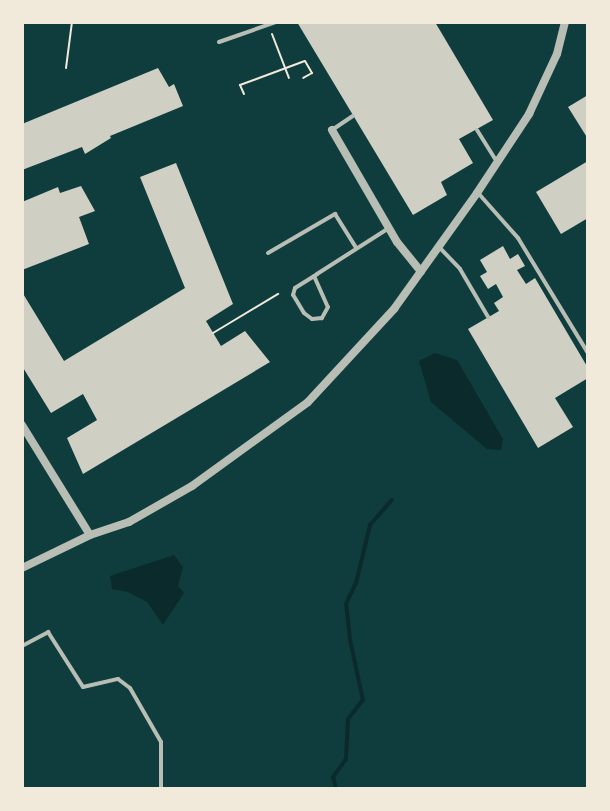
<!DOCTYPE html>
<html>
<head>
<meta charset="utf-8">
<style>
	body { margin:0 }
	#map { position:relative; width:610px; height:811px; overflow:hidden; background:#0f3d3e; font-family:"Nunito Sans",sans-serif }
	div>[style] { position:absolute }
	.water>* { inset:0; background:#0a2a2b }
	.stream>* { height:4px; margin:-2px; padding:0 2px; transform-origin:2px; border-radius:2px; background:#0a2a2b }
	.building>* { inset:0; background:#cfcfc3 }
	.path>* { height:2px; margin:-1px; padding:0 1px; transform-origin:1px; border-radius:1px; background:#f1e9da }
	.service>* { height:4px; margin:-2px; padding:0 2px; transform-origin:2px; border-radius:2px; background:#b8beb3 }
	.minor>* { height:8px; margin:-4px; padding:0 4px; transform-origin:4px; border-radius:4px; background:#b8beb3 }
	span { translate:-50% -50%; white-space:nowrap; text-align:center; line-height:1.15; -webkit-text-stroke:6px #f1e9da; paint-order:stroke }
	.frame { position:absolute; inset:0; border:24px solid #f1e9da; pointer-events:none }
</style>
</head>
<body>
<div id="map">
	<div class="water">
		<i style="clip-path:polygon(435px 353px,457px 360px,503px 439px,501px 450px,487px 449px,431px 402px,419px 361px)"></i>
		<i style="clip-path:polygon(174px 555px,183px 567px,178px 586px,184px 593px,163px 625px,147px 602px,128px 592px,112px 589px,110px 576px)"></i>
	</div>
	<div class="stream">
		<i style="left:336px;top:789px;width:12px;rotate:-104deg"></i>
		<i style="left:333px;top:777px;width:22px;rotate:-54deg"></i>
		<i style="left:346px;top:759px;width:40px;rotate:-87.1deg"></i>
		<i style="left:348px;top:719px;width:24px;rotate:-52deg"></i>
		<i style="left:363px;top:700px;width:61px;rotate:-102.2deg"></i>
		<i style="left:350px;top:640px;width:36px;rotate:-96deg"></i>
		<i style="left:346px;top:604px;width:23px;rotate:-65deg"></i>
		<i style="left:356px;top:583px;width:60px;rotate:-76.4deg"></i>
		<i style="left:370px;top:525px;width:33px;rotate:-49deg"></i>
	</div>
	<div class="building">
		<i style="clip-path:polygon(297px 22px,435px 22px,493px 120px,459px 139px,473px 163px,441px 182px,447px 195px,413px 215px)"></i>
		<i style="clip-path:polygon(158px 68px,169px 87px,174px 84px,183px 106px,110px 136px,111px 138px,85px 154px,82px 147px,22px 170px,22px 124px)"></i>
		<i style="clip-path:polygon(588px 95px,588px 139px,568px 107px)"></i>
		<i style="clip-path:polygon(588px 161px,588px 218px,561px 234px,536px 192px)"></i>
		<i style="clip-path:polygon(176px 163px,233px 304px,206px 321px,221px 346px,245px 331px,270px 362px,83px 474px,67px 438px,97px 420px,83px 394px,51px 413px,22px 366px,22px 292px,64px 361px,185px 288px,140px 177px)"></i>
		<i style="clip-path:polygon(81px 186px,95px 211px,79px 217px,89px 244px,22px 270px,22px 202px,58px 187px,60px 193px)"></i>
		<i style="clip-path:polygon(503px 246px,510px 259px,518px 254px,525px 266px,517px 270px,526px 284px,535px 278px,588px 368px,588px 378px,555px 398px,573px 427px,538px 448px,468px 329px,499px 311px,494px 303px,503px 297px,496px 284px,488px 289px,480px 276px,487px 272px,480px 260px)"></i>
	</div>
	<div class="path">
		<i style="left:272px;top:34px;width:47px;rotate:68.9deg"></i>
		<i style="left:66px;top:68px;width:46px;rotate:-82.6deg"></i>
		<i style="left:244px;top:94px;width:10px;rotate:-114deg"></i>
		<i style="left:240px;top:85px;width:69px;rotate:-20.3deg"></i>
		<i style="left:305px;top:61px;width:14px;rotate:60deg"></i>
		<i style="left:312px;top:73px;width:10px;rotate:151deg"></i>
		<i style="left:213px;top:333px;width:76px;rotate:-31deg"></i>
	</div>
	<div class="service">
		<i style="left:219px;top:42px;width:60px;rotate:-19.3deg"></i>
		<i style="left:332px;top:130px;width:25px;rotate:-34deg"></i>
		<i style="left:477px;top:130px;width:36px;rotate:58deg"></i>
		<i style="left:479px;top:194px;width:59px;rotate:48.4deg"></i>
		<i style="left:518px;top:238px;width:135px;rotate:58.7deg"></i>
		<i style="left:439px;top:247px;width:30px;rotate:46deg"></i>
		<i style="left:460px;top:269px;width:56px;rotate:59.7deg"></i>
		<i style="left:268px;top:253px;width:78px;rotate:-30.2deg"></i>
		<i style="left:335px;top:214px;width:40px;rotate:58deg"></i>
		<i style="left:314px;top:276px;width:34px;rotate:66deg"></i>
		<i style="left:328px;top:307px;width:13px;rotate:119deg"></i>
		<i style="left:322px;top:318px;width:10px;rotate:174deg"></i>
		<i style="left:312px;top:319px;width:10px;rotate:-143deg"></i>
		<i style="left:304px;top:313px;width:21px;rotate:-121deg"></i>
		<i style="left:293px;top:295px;width:7px;rotate:-74deg"></i>
		<i style="left:295px;top:288px;width:26px;rotate:-32deg"></i>
		<i style="left:317px;top:274px;width:85px;rotate:-32.6deg"></i>
		<i style="left:22px;top:646px;width:30px;rotate:-28deg"></i>
		<i style="left:48px;top:632px;width:65px;rotate:57.5deg"></i>
		<i style="left:83px;top:687px;width:36px;rotate:-13deg"></i>
		<i style="left:118px;top:679px;width:15px;rotate:37deg"></i>
		<i style="left:130px;top:688px;width:62px;rotate:60.1deg"></i>
		<i style="left:161px;top:742px;width:47px;rotate:90deg"></i>
	</div>
	<div class="minor">
		<i style="left:332px;top:130px;width:129px;rotate:59.9deg"></i>
		<i style="left:397px;top:242px;width:38px;rotate:51deg"></i>
		<i style="left:22px;top:425px;width:129px;rotate:58.3deg"></i>
		<i style="left:22px;top:568px;width:76px;rotate:-25.9deg"></i>
		<i style="left:90px;top:535px;width:41px;rotate:-18.4deg"></i>
		<i style="left:129px;top:522px;width:73px;rotate:-29.7deg"></i>
		<i style="left:192px;top:486px;width:143px;rotate:-35.9deg"></i>
		<i style="left:308px;top:402px;width:127px;rotate:-47.2deg"></i>
		<i style="left:394px;top:309px;width:143px;rotate:-54.4deg"></i>
		<i style="left:477px;top:193px;width:95px;rotate:-56.6deg"></i>
		<i style="left:529px;top:114px;width:66px;rotate:-65deg"></i>
		<i style="left:557px;top:54px;width:33px;rotate:-76deg"></i>
	</div>
	<div class="frame"></div>
</div>
</body>
</html>
